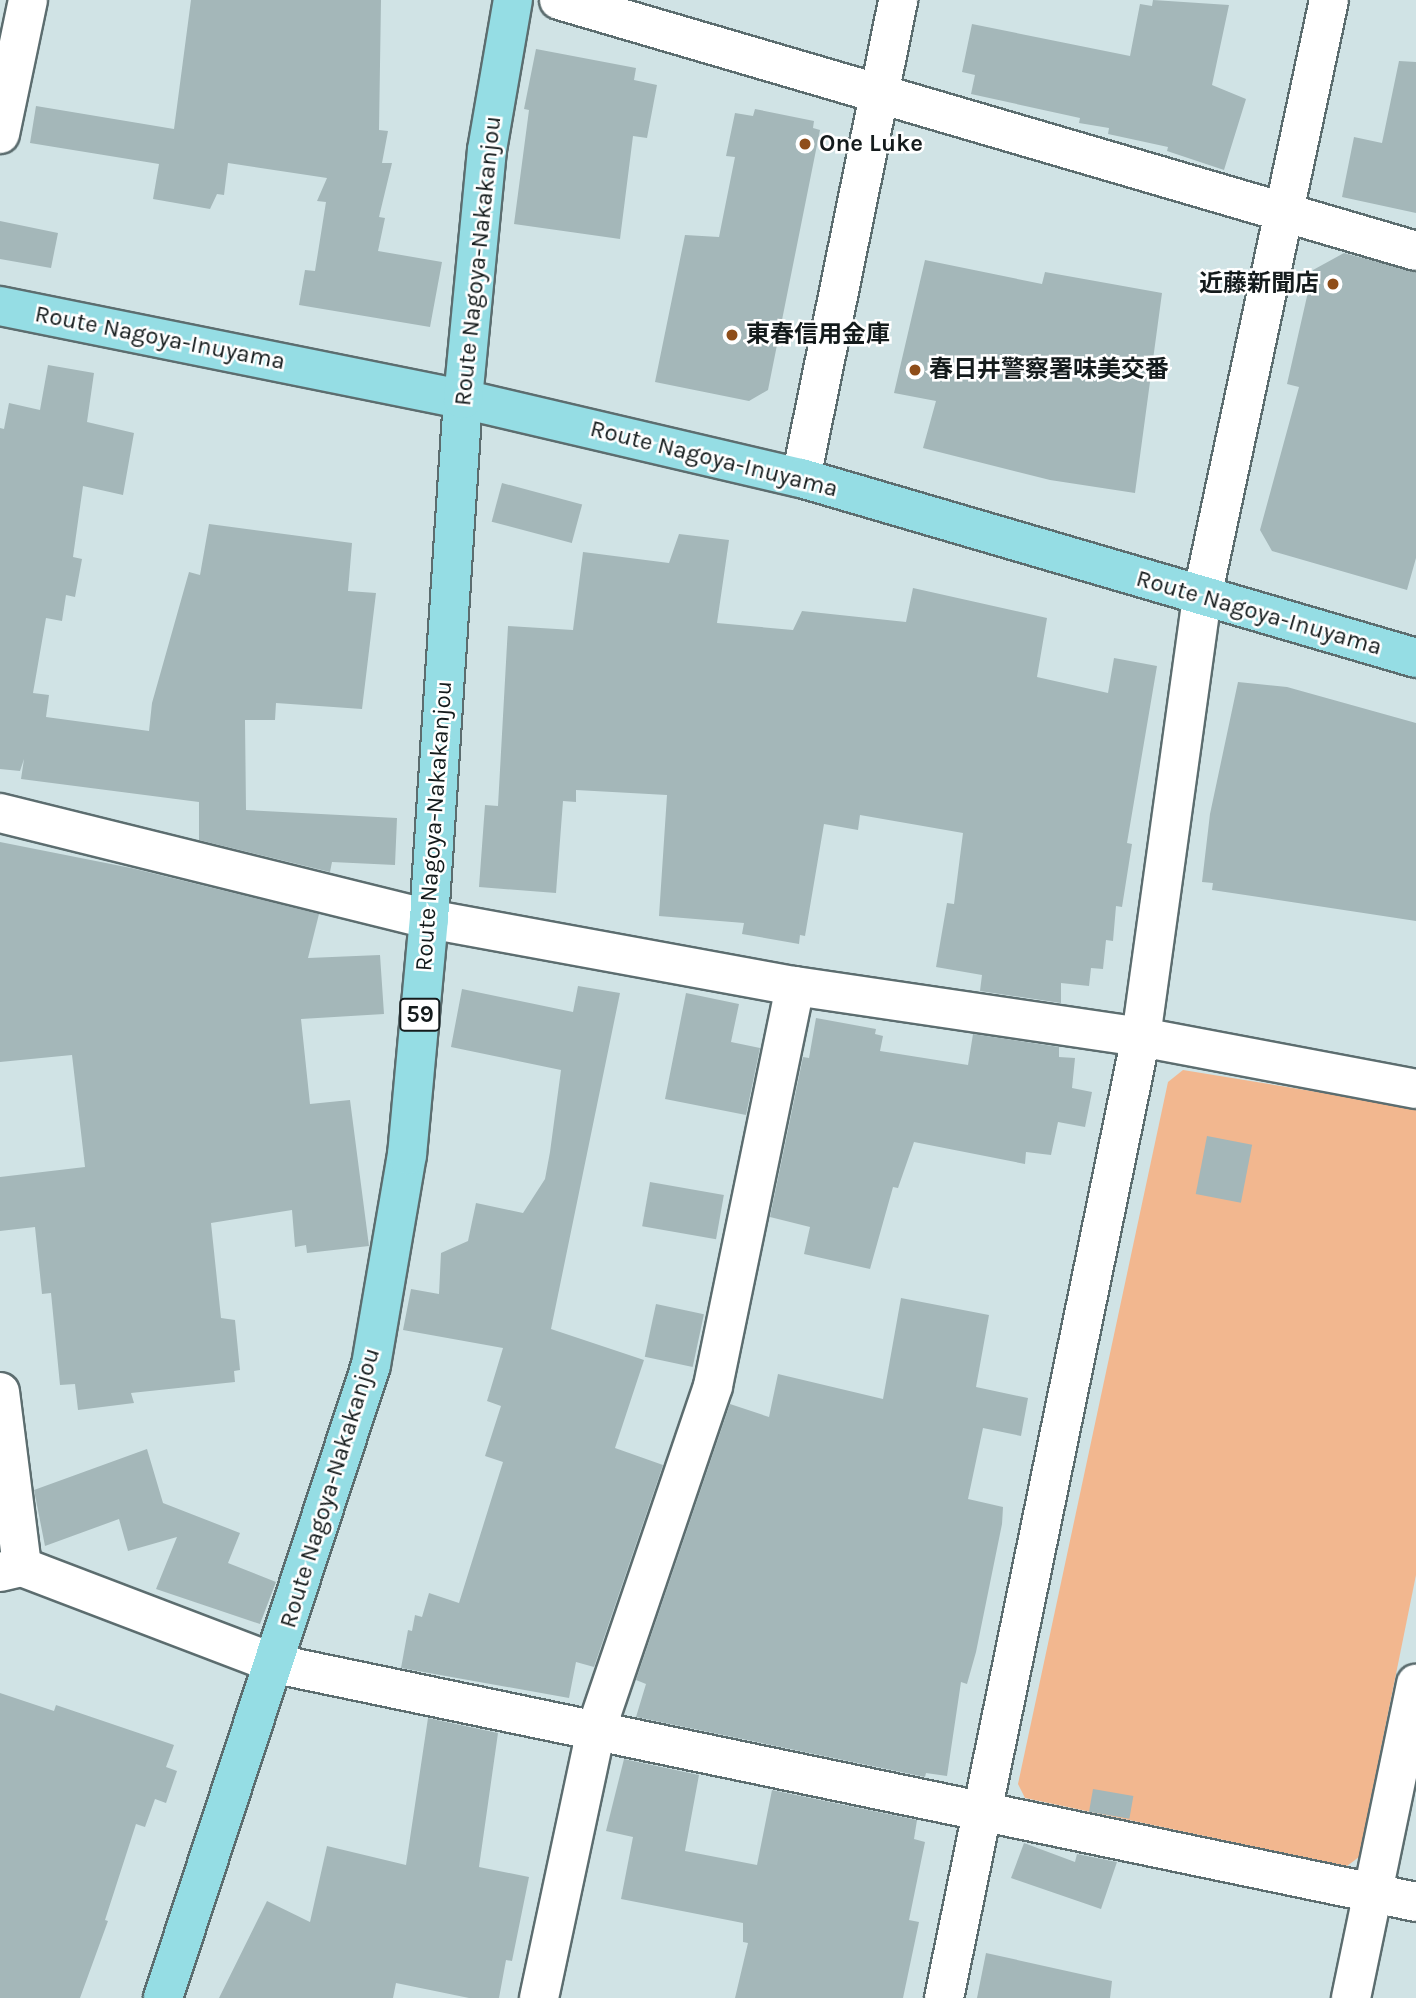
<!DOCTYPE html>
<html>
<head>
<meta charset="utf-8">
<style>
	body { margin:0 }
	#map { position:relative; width:1416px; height:1998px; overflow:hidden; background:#d0e3e5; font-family:Karla,"Noto Sans JP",sans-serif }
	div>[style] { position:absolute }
	.green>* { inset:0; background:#f2b78f }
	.building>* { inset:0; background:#a4b7b9; transform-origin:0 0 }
	.roads { filter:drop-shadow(2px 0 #5c6d6f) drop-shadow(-2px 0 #5c6d6f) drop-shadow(0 2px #5c6d6f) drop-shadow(0 -2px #5c6d6f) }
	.minor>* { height:38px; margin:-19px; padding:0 19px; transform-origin:19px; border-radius:19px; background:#fff }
	.major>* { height:38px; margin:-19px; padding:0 19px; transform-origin:19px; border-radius:19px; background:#95dde4 }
	.dots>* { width:19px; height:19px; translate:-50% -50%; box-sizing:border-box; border:4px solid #fff; border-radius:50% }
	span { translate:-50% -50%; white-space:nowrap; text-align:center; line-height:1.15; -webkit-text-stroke:5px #fff; paint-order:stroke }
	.shield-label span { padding:2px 5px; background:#fff; border:2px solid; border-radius:5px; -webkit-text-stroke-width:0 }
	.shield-label { font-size:23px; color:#141b1c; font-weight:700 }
	.poi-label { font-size:24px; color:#141b1c; font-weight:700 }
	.left { translate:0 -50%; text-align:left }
	.right { translate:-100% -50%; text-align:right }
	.street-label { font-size:24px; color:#141b1c }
</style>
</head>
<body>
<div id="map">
	<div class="green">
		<i style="clip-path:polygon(1183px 1070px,1416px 1108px,1416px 1575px,1359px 1857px,1347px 1866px,1025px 1798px,1018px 1784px,1168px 1082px)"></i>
	</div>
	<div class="building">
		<i style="clip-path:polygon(191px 0,381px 0,379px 130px,388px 131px,382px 163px,392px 163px,379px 217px,385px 218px,378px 251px,442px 262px,430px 327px,299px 305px,305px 270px,315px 271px,326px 202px,317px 201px,327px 178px,228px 163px,224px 195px,217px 194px,210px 209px,153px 199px,159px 164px,30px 143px,36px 106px,174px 129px)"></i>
		<i style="clip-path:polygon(1153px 0,1229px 5px,1212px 85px,1246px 99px,1224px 170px,1167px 151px,1168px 147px,1108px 134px,1109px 128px,1079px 123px,1080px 118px,971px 94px,975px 75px,962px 72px,972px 24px,1130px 56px,1140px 4px,1152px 6px)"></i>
		<i style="clip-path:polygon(536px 49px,636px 68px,634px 80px,657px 85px,647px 138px,633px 136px,620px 239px,514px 224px,529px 110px,524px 109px)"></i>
		<i style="clip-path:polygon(1399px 61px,1416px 62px,1416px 213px,1342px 197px,1354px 137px,1382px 143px)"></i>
		<i style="clip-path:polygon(755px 109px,814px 121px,813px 128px,820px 130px,768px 390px,749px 401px,655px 382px,685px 235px,719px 237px,735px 157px,726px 156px,735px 113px,753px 116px)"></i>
		<i style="clip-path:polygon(0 221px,58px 233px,51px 268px,0 259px)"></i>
		<i style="clip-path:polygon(1344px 253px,1416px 272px,1416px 558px,1407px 590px,1272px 551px,1260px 530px,1299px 387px,1287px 384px,1313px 270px)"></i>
		<i style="clip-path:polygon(925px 260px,1042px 284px,1045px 272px,1162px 293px,1135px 493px,1050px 480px,923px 448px,936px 401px,894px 393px)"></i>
		<i style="clip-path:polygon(48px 365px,94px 373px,87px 422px,134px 433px,123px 495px,83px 486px,73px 557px,82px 559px,75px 597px,66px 595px,62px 621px,46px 618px,33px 693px,49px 695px,46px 717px,149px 731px,152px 703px,189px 572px,200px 575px,209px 524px,352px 543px,348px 591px,376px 593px,362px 709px,276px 703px,275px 720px,245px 720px,246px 810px,397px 818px,395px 865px,332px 862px,330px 872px,199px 840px,199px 802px,21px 779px,24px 759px,20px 771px,0 769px,0 428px,4px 429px,9px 403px,40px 410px)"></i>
		<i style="left:502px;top:483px;width:83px;height:40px;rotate:15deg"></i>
		<i style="clip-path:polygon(679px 534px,729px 540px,717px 623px,793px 630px,802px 611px,906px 622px,913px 588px,1047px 618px,1037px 677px,1108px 693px,1114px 658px,1157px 666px,1127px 843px,1132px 844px,1122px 907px,1116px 906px,1113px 941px,1106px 940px,1103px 969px,1091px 968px,1089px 986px,1061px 983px,1061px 1003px,980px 991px,982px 975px,936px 967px,947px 903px,954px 904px,963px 833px,860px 815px,858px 830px,824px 824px,805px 936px,800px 935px,799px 944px,742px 934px,744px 923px,659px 916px,667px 795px,576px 790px,576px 802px,563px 801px,556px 893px,479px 887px,485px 805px,498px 806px,508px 626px,573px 630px,583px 552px,669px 563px)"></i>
		<i style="clip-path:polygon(1238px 682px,1287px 687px,1416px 723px,1416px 921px,1212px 890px,1213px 883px,1202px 882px,1210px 814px)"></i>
		<i style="clip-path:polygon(0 842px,131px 868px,319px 914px,308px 958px,380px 955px,384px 1014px,301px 1019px,310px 1104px,350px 1100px,369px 1246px,307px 1253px,306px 1245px,295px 1247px,292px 1210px,211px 1223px,221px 1318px,235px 1320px,240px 1370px,234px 1371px,235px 1382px,131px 1393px,134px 1403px,78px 1410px,75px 1384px,60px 1385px,51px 1293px,42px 1294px,35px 1227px,0 1231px,0 1177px,85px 1167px,72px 1055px,0 1062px)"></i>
		<i style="clip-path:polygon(578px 986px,620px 993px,551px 1329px,644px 1360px,615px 1448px,663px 1465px,594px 1667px,576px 1662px,569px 1698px,401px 1668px,408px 1630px,412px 1631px,415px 1615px,422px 1617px,429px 1593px,459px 1603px,503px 1462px,485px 1456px,501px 1406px,487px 1401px,503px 1348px,403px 1330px,411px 1289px,439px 1294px,441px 1253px,468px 1241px,476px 1203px,523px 1213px,545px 1179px,550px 1152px,561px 1070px,451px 1047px,462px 989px,573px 1012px)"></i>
		<i style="clip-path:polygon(686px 993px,739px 1004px,731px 1042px,760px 1048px,746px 1115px,665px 1099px)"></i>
		<i style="clip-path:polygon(816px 1018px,876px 1029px,875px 1034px,883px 1036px,880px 1051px,968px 1065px,973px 1034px,1059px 1047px,1059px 1057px,1075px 1058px,1072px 1088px,1092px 1092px,1085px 1127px,1058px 1122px,1051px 1155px,1026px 1152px,1025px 1164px,914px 1142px,898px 1188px,893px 1187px,870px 1269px,804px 1254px,810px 1227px,770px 1217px,803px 1057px,809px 1058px)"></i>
		<i style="left:1207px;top:1136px;width:46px;height:59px;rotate:11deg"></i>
		<i style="left:650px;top:1182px;width:75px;height:45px;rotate:10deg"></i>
		<i style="clip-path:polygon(901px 1298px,989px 1315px,976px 1387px,1028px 1398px,1021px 1436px,983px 1428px,968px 1499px,1003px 1507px,1002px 1524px,976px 1652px,967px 1684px,961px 1682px,947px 1776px,926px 1773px,925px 1777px,636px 1717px,646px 1684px,636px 1680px,730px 1404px,769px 1417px,778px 1374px,883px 1399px)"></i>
		<i style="left:656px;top:1304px;width:49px;height:54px;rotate:12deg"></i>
		<i style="clip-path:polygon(147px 1449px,163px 1503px,240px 1533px,228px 1563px,276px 1582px,260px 1624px,156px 1589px,177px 1537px,128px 1551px,119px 1519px,45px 1546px,34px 1490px)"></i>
		<i style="clip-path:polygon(0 1693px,54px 1711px,56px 1705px,174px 1745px,166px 1767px,177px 1771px,166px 1803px,155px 1799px,145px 1827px,136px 1824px,105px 1920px,108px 1921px,80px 1998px,0 1998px)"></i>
		<i style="clip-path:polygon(428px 1718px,498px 1733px,479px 1867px,529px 1877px,512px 1961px,506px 1960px,499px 1998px,469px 1998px,396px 1983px,393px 1998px,219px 1998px,267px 1901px,310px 1922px,327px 1846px,406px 1865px)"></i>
		<i style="clip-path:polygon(624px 1759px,699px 1775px,685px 1851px,757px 1865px,772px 1790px,917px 1820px,914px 1839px,925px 1842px,909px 1920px,919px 1922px,903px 1998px,735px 1998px,748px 1943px,743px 1942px,743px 1923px,621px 1899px,633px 1837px,606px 1831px)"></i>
		<i style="left:1093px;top:1789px;width:41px;height:23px;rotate:10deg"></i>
		<i style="clip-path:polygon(1024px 1843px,1075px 1862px,1077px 1854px,1117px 1862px,1101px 1909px,1011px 1878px)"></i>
		<i style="clip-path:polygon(986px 1953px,1112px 1981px,1110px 1998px,977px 1998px)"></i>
	</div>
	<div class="roads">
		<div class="minor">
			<i style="left:559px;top:0;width:893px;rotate:16.32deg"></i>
			<i style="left:0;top:134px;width:137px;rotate:-78.2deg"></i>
			<i style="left:801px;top:478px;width:488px;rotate:-78.5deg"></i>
			<i style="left:0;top:813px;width:442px;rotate:13.9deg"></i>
			<i style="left:429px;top:919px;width:372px;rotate:10.4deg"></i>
			<i style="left:795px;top:986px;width:350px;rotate:8.4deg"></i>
			<i style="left:1141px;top:1037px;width:280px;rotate:10.7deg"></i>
			<i style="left:0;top:1392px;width:176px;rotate:82.8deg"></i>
			<i style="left:0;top:1572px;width:23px;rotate:-13deg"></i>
			<i style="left:22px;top:1567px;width:272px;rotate:20.9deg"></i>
			<i style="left:276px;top:1664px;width:1165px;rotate:11.79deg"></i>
			<i style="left:539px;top:1998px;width:274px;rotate:-78deg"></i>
			<i style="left:596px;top:1730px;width:363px;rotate:-71.2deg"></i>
			<i style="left:713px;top:1386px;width:408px;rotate:-78.4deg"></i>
			<i style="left:944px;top:1998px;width:981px;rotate:-78.42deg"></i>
			<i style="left:1141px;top:1037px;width:444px;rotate:-82.1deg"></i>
			<i style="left:1202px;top:597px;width:610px;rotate:-77.99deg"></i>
			<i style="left:1351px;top:1998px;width:321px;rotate:-78.3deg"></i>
		</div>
		<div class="major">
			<i style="left:0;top:306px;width:472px;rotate:11.4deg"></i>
			<i style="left:463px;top:399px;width:347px;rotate:13.2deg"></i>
			<i style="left:801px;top:478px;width:641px;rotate:16.31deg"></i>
			<i style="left:163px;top:1998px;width:666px;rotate:-71.81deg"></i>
			<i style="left:371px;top:1365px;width:213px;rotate:-80.3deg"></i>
			<i style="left:407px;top:1155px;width:237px;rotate:-84.7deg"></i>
			<i style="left:429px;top:919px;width:521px;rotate:-86.26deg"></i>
			<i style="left:463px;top:399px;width:250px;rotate:-84.5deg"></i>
			<i style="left:487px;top:150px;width:152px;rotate:-80.2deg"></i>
		</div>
	</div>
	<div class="dots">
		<i style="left:805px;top:144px;background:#8f4e1a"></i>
		<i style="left:1333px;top:284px;background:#8f4e1a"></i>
		<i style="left:732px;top:335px;background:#8f4e1a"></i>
		<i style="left:915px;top:370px;background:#8f4e1a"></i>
	</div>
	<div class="shield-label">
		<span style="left:420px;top:1015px">59</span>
	</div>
	<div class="poi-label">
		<span class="left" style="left:819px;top:144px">One Luke</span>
		<span class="right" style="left:1319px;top:284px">近藤新聞店</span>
		<span class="left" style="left:746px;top:335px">東春信用金庫</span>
		<span class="left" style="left:929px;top:370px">春日井警察署味美交番</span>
	</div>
	<div class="street-label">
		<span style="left:478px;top:261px;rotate:-84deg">Route Nagoya-Nakakanjou</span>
		<span style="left:160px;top:338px;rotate:11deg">Route Nagoya-Inuyama</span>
		<span style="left:714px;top:459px;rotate:14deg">Route Nagoya-Inuyama</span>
		<span style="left:1259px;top:613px;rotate:16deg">Route Nagoya-Inuyama</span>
		<span style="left:434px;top:826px;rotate:-86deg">Route Nagoya-Nakakanjou</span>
		<span style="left:330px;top:1488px;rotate:-73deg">Route Nagoya-Nakakanjou</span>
	</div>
</div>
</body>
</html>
